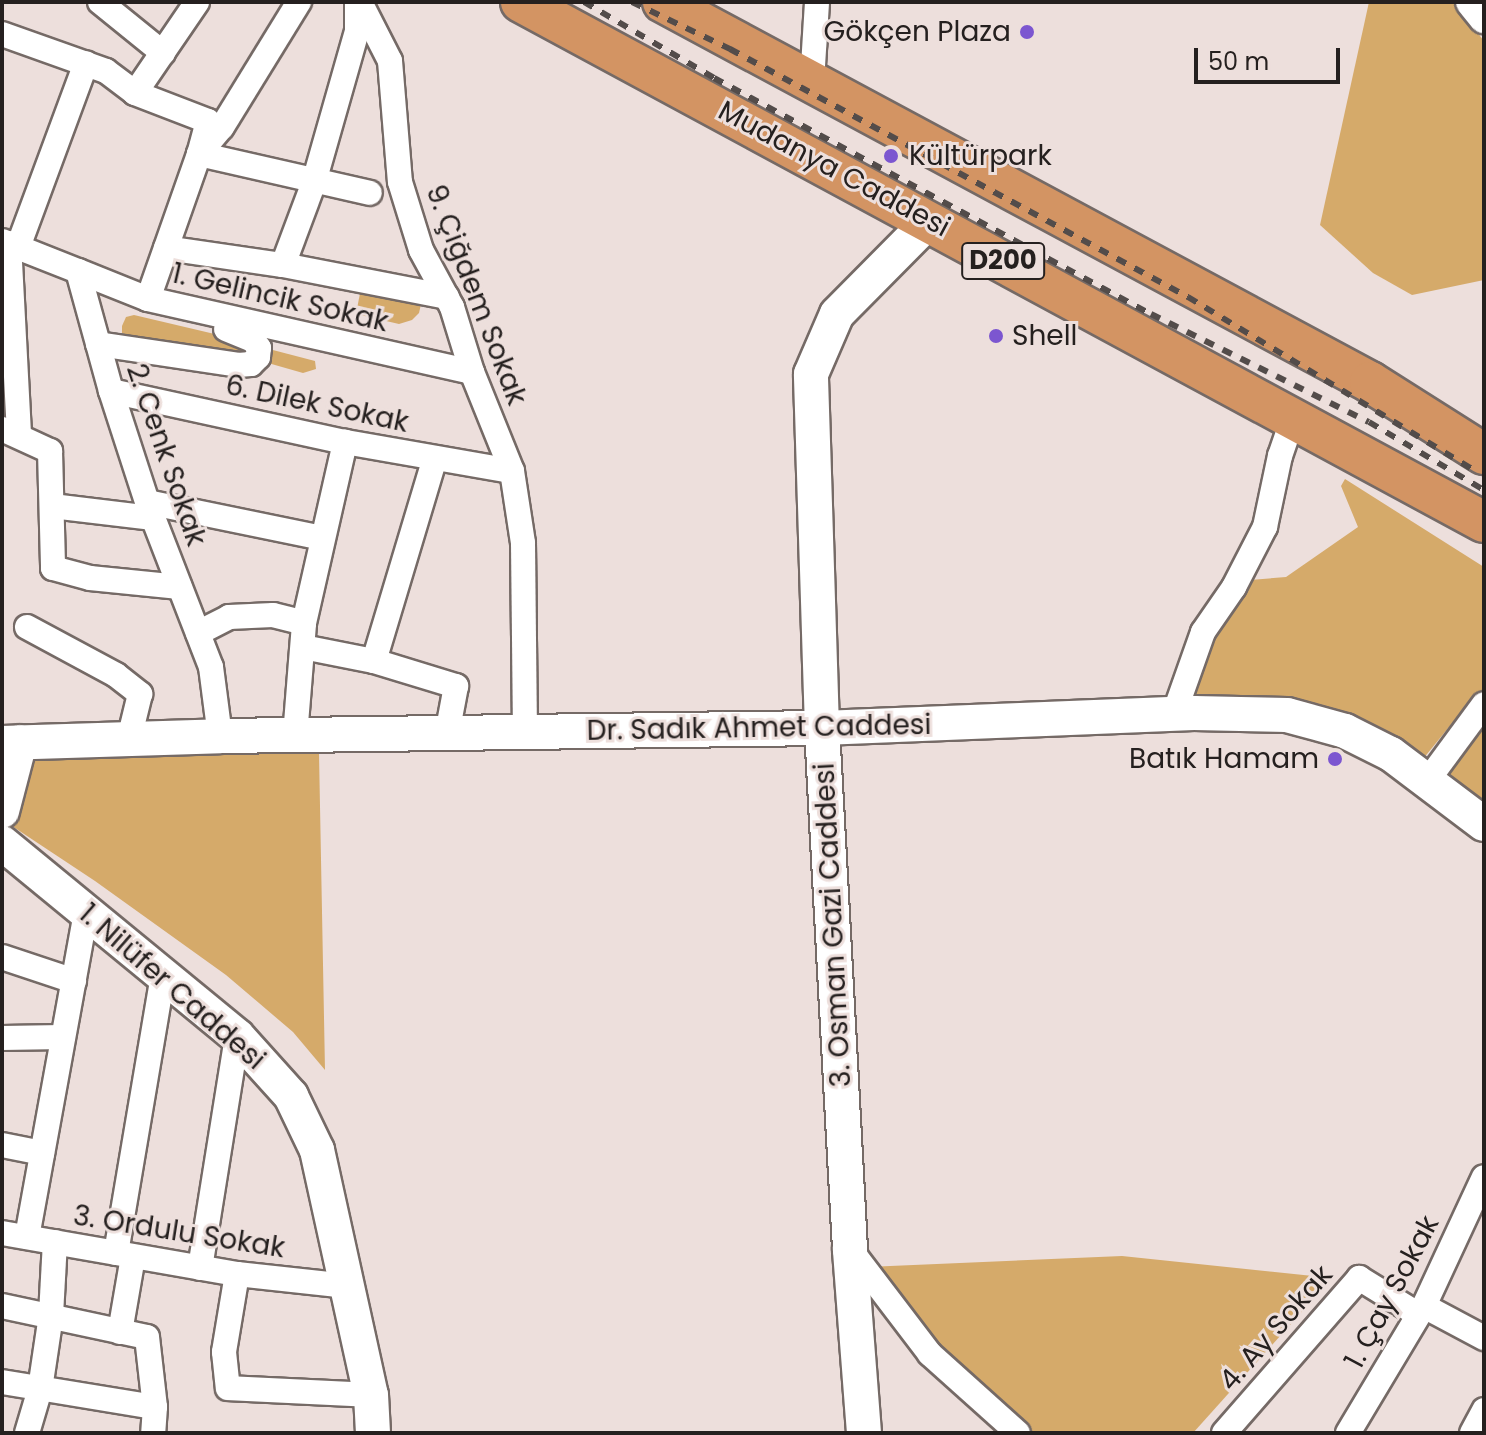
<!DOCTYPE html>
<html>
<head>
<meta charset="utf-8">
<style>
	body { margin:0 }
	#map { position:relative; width:1486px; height:1435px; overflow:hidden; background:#eddfdc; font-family:Poppins,sans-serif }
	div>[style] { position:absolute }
	.green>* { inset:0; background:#d5aa6a }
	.roads { filter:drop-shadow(2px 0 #756a66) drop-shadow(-2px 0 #756a66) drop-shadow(0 2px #756a66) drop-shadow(0 -2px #756a66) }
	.minor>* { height:24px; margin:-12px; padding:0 12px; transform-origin:12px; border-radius:12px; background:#fff }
	.tertiary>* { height:30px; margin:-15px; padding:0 15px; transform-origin:15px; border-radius:15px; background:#fff }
	.secondary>* { height:34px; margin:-17px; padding:0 17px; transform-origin:17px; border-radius:17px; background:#fff }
	.trunk>* { height:40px; margin:-20px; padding:0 20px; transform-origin:20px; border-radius:20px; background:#d39463 }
	.rail>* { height:6px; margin-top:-3px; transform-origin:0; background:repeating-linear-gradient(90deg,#534c4a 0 10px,transparent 0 20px) }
	.dots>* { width:22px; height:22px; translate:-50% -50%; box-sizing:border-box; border:4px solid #eddfdc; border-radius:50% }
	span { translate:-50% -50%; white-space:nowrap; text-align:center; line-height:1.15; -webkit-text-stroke:6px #eddfdc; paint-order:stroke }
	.shield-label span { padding:2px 6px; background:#eddfdc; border:2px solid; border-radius:6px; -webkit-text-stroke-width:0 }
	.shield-label { font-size:26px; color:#25201f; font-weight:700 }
	.poi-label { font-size:28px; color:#25201f }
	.right { translate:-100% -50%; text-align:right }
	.left { translate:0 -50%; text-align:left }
	.street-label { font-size:28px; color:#25201f }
	.frame { position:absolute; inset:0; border:4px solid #25201f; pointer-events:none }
	.scale { position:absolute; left:1194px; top:48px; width:146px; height:36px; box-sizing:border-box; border:4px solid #25201f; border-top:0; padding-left:10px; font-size:24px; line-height:28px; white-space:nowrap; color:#25201f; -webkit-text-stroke:6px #eddfdc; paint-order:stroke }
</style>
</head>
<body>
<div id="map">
	<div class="green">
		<i style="clip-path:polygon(1369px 2px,1453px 2px,1484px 41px,1484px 280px,1412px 295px,1373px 273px,1320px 225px)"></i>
		<i style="clip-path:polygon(362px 283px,422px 300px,419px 313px,412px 320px,399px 324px,356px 314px)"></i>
		<i style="clip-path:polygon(134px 315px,240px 340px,249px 344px,250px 359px,132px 337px,122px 333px,122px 326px,126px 317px)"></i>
		<i style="clip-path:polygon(269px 349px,315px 361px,316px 369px,303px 373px,268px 363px,265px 356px)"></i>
		<i style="clip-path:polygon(1345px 479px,1484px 567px,1484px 697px,1462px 711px,1423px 759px,1192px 708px,1191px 682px,1213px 636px,1250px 580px,1286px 577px,1358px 527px,1341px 486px)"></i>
		<i style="clip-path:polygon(1484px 719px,1484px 807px,1445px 774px)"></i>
		<i style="clip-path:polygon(215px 753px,319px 753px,325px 1070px,293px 1032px,226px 975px,95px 881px,12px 826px,22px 758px)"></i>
		<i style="clip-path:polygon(1122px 1256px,1332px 1278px,1193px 1433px,1027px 1433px,980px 1394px,867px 1267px)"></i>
	</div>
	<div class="roads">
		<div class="minor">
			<i style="left:100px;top:2px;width:81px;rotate:39deg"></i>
			<i style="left:360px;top:2px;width:66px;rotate:63deg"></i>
			<i style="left:390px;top:61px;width:121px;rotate:85.3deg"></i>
			<i style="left:400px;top:182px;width:71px;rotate:72.8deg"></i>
			<i style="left:421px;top:250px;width:65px;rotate:61.5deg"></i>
			<i style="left:452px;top:307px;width:68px;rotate:72.9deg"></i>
			<i style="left:472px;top:372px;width:107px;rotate:68deg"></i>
			<i style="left:512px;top:471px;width:73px;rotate:81.3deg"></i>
			<i style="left:523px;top:543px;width:190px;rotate:89.4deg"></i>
			<i style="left:2px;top:34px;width:110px;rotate:19.6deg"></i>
			<i style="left:106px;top:71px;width:36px;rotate:37deg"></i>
			<i style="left:135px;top:93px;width:78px;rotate:21deg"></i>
			<i style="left:208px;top:121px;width:34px;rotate:105deg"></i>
			<i style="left:199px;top:154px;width:175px;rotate:12.8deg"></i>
			<i style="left:812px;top:82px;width:80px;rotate:-86.4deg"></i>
			<i style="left:135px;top:93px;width:110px;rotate:-55.7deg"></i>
			<i style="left:2px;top:241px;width:82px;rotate:21.5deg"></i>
			<i style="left:78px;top:271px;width:124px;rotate:74.6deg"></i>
			<i style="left:111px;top:391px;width:117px;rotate:72deg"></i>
			<i style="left:147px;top:502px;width:177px;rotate:68.8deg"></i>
			<i style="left:211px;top:667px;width:70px;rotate:82.6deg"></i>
			<i style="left:9px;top:243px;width:193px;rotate:87deg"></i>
			<i style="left:18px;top:247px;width:196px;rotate:-69.7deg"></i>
			<i style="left:166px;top:248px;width:118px;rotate:8.3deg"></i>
			<i style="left:283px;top:265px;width:167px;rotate:11deg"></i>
			<i style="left:283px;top:265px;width:89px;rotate:-69.5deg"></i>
			<i style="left:314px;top:182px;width:157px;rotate:-74.1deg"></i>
			<i style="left:357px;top:31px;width:29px;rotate:-90deg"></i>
			<i style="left:78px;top:271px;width:75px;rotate:21.8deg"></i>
			<i style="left:148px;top:299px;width:332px;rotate:12.7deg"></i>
			<i style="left:148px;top:299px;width:154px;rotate:-70.6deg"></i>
			<i style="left:199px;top:154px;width:35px;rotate:-50deg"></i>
			<i style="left:222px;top:127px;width:147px;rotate:-58.4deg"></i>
			<i style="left:98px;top:344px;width:142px;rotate:8.5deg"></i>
			<i style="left:238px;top:365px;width:13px;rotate:-4deg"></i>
			<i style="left:251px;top:364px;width:10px;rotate:-45deg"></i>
			<i style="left:258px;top:357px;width:9px;rotate:-84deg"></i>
			<i style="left:259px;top:348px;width:10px;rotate:-127deg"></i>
			<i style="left:253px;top:340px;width:29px;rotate:-158deg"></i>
			<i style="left:111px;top:391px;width:239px;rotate:12.3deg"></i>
			<i style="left:345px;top:442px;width:169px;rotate:9.9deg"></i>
			<i style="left:2px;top:429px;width:53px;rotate:24.6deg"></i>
			<i style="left:50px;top:451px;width:117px;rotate:88.5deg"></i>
			<i style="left:53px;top:568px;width:38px;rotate:15deg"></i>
			<i style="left:90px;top:578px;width:90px;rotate:5.7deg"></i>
			<i style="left:147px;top:502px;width:179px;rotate:11.6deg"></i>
			<i style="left:52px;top:506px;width:102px;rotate:6.8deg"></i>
			<i style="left:27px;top:627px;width:101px;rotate:28.3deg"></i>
			<i style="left:116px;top:675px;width:31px;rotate:38deg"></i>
			<i style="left:140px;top:694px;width:46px;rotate:103.7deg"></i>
			<i style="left:198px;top:633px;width:35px;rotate:-27deg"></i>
			<i style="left:229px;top:617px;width:44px;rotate:-2.6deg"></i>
			<i style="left:273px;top:615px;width:32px;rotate:14deg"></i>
			<i style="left:303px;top:647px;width:72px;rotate:11.2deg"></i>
			<i style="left:374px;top:661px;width:86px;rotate:17deg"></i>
			<i style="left:456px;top:686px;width:49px;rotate:100.6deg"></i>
			<i style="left:374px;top:661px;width:212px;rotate:-73.3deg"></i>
			<i style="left:1174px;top:714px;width:87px;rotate:-70.5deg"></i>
			<i style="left:1203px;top:632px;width:55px;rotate:-55.4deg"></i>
			<i style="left:1234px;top:587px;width:68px;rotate:-62.7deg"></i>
			<i style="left:1265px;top:527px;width:73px;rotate:-78.1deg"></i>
			<i style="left:1280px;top:456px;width:40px;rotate:-71.1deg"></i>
			<i style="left:295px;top:736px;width:113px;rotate:-85.4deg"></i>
			<i style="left:304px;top:623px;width:186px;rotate:-77.2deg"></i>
			<i style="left:1428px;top:780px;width:94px;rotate:-53.6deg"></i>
			<i style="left:2px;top:957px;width:76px;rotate:18.4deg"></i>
			<i style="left:2px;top:1038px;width:61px;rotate:-0.9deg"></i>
			<i style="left:2px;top:1145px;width:41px;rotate:11.3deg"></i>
			<i style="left:2px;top:1233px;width:239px;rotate:9.9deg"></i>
			<i style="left:237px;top:1274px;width:111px;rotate:6.2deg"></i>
			<i style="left:27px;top:1237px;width:330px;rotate:-79.7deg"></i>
			<i style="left:850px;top:1249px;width:132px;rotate:52.7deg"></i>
			<i style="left:930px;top:1354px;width:118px;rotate:41.9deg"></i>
			<i style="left:116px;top:1253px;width:282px;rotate:-80.4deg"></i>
			<i style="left:200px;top:1268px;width:235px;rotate:-80.9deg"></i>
			<i style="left:237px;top:1274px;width:79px;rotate:99.5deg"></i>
			<i style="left:224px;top:1352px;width:36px;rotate:84deg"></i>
			<i style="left:228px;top:1388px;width:143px;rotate:2.8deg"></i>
			<i style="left:2px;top:1306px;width:148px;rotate:12.1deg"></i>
			<i style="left:147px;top:1337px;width:70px;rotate:83.5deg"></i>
			<i style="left:155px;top:1407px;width:26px;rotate:94deg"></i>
			<i style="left:1424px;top:1306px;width:68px;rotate:28.1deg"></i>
			<i style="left:120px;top:1332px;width:76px;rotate:-80.2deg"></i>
			<i style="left:2px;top:1382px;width:155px;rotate:9.3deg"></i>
			<i style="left:27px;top:1433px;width:46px;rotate:-73.5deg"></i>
			<i style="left:40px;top:1389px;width:75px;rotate:-81.5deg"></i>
			<i style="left:51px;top:1315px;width:73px;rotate:-86.9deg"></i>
			<i style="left:1224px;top:1433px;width:206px;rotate:-48.9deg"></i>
			<i style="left:1359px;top:1278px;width:70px;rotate:31.7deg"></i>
			<i style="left:1348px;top:1433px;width:148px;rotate:-59.1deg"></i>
			<i style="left:1424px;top:1306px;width:142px;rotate:-65.1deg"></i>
			<i style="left:1472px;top:1433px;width:26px;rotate:-62deg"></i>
		</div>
		<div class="tertiary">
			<i style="left:1471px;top:2px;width:21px;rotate:51deg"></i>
		</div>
		<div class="secondary">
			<i style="left:2px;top:743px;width:218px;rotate:-1.8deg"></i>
			<i style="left:220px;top:736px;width:602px;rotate:-0.76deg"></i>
			<i style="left:822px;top:728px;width:372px;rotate:-2.3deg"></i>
			<i style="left:1194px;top:713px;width:93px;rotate:1.2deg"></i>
			<i style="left:1287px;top:715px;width:60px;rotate:15.4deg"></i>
			<i style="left:1345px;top:731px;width:51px;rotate:26.6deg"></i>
			<i style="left:1391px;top:754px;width:116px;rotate:37deg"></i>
			<i style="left:2px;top:811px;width:71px;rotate:-75.4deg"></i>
			<i style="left:2px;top:843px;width:304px;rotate:39.4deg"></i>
			<i style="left:237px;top:1036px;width:81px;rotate:48deg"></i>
			<i style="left:291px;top:1096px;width:60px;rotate:64.3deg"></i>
			<i style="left:317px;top:1150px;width:251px;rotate:77.6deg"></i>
			<i style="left:371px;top:1395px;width:38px;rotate:87deg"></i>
			<i style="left:864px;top:1433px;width:185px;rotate:-94.4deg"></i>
			<i style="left:850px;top:1249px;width:522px;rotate:-93.08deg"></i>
			<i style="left:822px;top:728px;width:354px;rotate:-91.8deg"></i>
			<i style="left:811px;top:374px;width:65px;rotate:-66.6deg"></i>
			<i style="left:837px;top:314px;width:132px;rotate:-45.3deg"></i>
		</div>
		<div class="trunk">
			<i style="left:521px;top:2px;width:1094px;rotate:28.37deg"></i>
			<i style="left:663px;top:2px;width:803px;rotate:28.26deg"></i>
			<i style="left:1370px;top:382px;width:135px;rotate:32.3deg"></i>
		</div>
	</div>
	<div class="rail">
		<i style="left:584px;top:2px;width:151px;rotate:30.3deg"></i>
		<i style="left:714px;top:78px;width:497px;rotate:28.4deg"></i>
		<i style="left:1151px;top:314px;width:243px;rotate:26.4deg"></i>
		<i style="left:1369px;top:422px;width:134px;rotate:30.6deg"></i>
		<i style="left:632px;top:2px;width:109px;rotate:25.6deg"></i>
		<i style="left:730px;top:49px;width:521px;rotate:28.43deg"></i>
		<i style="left:1188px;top:297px;width:338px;rotate:31.2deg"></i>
	</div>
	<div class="dots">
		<i style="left:1027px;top:32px;background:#7c56d0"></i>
		<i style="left:891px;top:156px;background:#7c56d0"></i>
		<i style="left:996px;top:336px;background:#7c56d0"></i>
		<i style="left:1335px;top:759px;background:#7c56d0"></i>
	</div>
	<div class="shield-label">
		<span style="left:1003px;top:261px">D200</span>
	</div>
	<div class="poi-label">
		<span class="right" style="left:1011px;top:32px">Gökçen Plaza</span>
		<span class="left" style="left:909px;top:156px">Kültürpark</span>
		<span class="left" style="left:1012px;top:336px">Shell</span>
		<span class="right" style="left:1319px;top:759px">Batık Hamam</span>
	</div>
	<div class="street-label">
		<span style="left:834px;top:169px;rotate:28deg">Mudanya Caddesi</span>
		<span style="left:476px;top:295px;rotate:69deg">9. Çiğdem Sokak</span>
		<span style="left:280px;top:298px;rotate:13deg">1. Gelincik Sokak</span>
		<span style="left:317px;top:404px;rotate:12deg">6. Dilek Sokak</span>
		<span style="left:166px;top:455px;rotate:71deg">2. Cenk Sokak</span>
		<span style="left:759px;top:728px;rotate:-1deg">Dr. Sadık Ahmet Caddesi</span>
		<span style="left:833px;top:925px;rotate:-93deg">3. Osman Gazi Caddesi</span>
		<span style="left:172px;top:987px;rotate:41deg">1. Nilüfer Caddesi</span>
		<span style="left:179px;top:1232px;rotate:9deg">3. Ordulu Sokak</span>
		<span style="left:1392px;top:1292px;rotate:-62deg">1. Çay Sokak</span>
		<span style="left:1276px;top:1328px;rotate:-49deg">4. Ay Sokak</span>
	</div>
	<div class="frame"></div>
	<div class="scale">50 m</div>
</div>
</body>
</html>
